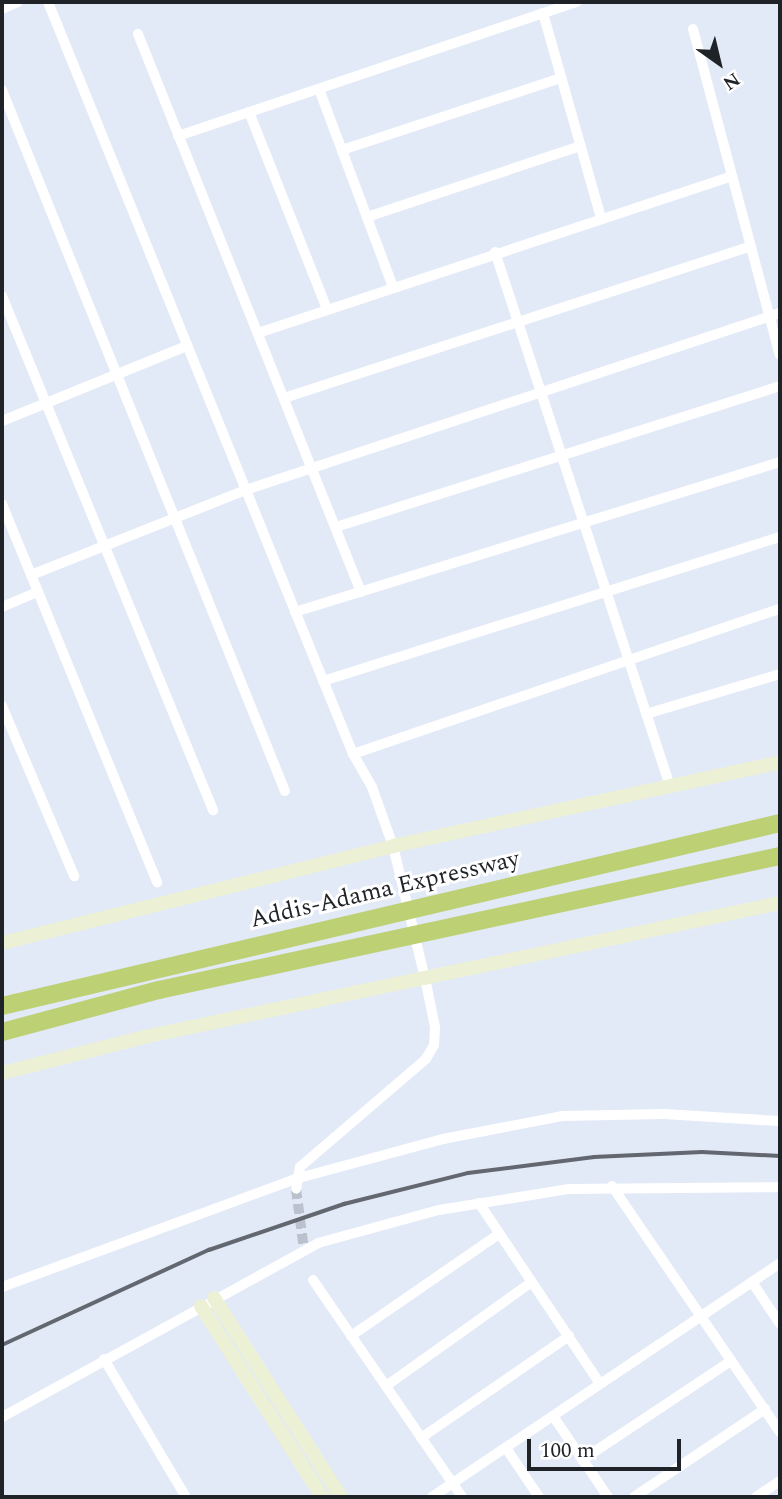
<!DOCTYPE html>
<html>
<head>
<meta charset="utf-8">
<style>
	body { margin:0 }
	#map { position:relative; width:782px; height:1499px; overflow:hidden; background:#e2e9f7; font-family:Spectral,serif }
	div>[style] { position:absolute }
	.street-tunnel>* { height:10px; margin-top:-5px; transform-origin:0; background:repeating-linear-gradient(90deg,#bbc1cd 0 10px,transparent 0 15px) }
	.street>* { height:10px; margin:-5px; padding:0 5px; transform-origin:5px; border-radius:5px; background:#fff }
	.secondary>* { height:14px; margin:-7px; padding:0 7px; transform-origin:7px; border-radius:7px; background:#ecf1d5 }
	.highway>* { height:18px; margin:-9px; padding:0 9px; transform-origin:9px; border-radius:9px; background:#bed074 }
	.rail>* { height:3.5px; margin:-1.75px; padding:0 1.75px; transform-origin:1.75px; border-radius:1.75px; background:#63676f }
	span { translate:-50% -50%; white-space:nowrap; text-align:center; line-height:1.15; -webkit-text-stroke:6px #fff; paint-order:stroke }
	.street-label { font-size:24px; color:#1f2227 }
	.frame { position:absolute; inset:0; border:4px solid #1f2227; pointer-events:none }
	.north { position:absolute; left:684px; top:28px; width:70px; height:70px; -webkit-text-stroke:5px #fff; paint-order:stroke; rotate:146deg; font-size:19px; font-weight:700; line-height:28px; text-align:center; color:#1f2227 }
	.north::after { content:''; display:block; margin:auto; width:24px; height:32px; background:#1f2227; clip-path:polygon(50% 0,100% 100%,50% 72%,0 100%) }
	.scale { position:absolute; left:527px; top:1439px; width:154px; height:32px; box-sizing:border-box; border:4px solid #1f2227; border-top:0; padding-left:9px; font-size:21px; line-height:24px; white-space:nowrap; color:#1f2227; -webkit-text-stroke:5px #fff; paint-order:stroke }
</style>
</head>
<body>
<div id="map">
	<div class="street-tunnel">
		<i style="left:296px;top:1189px;width:62px;rotate:82.5deg"></i>
	</div>
	<div class="street">
		<i style="left:48px;top:2px;width:811px;rotate:67.92deg"></i>
		<i style="left:353px;top:754px;width:38px;rotate:60deg"></i>
		<i style="left:372px;top:787px;width:63px;rotate:70.4deg"></i>
		<i style="left:393px;top:846px;width:136px;rotate:76.4deg"></i>
		<i style="left:425px;top:978px;width:50px;rotate:78.5deg"></i>
		<i style="left:435px;top:1027px;width:18px;rotate:93deg"></i>
		<i style="left:434px;top:1045px;width:16px;rotate:120deg"></i>
		<i style="left:426px;top:1059px;width:166px;rotate:139.4deg"></i>
		<i style="left:300px;top:1167px;width:22px;rotate:100deg"></i>
		<i style="left:2px;top:9px;width:17px;rotate:-24deg"></i>
		<i style="left:543px;top:13px;width:213px;rotate:74.2deg"></i>
		<i style="left:693px;top:29px;width:337px;rotate:75.1deg"></i>
		<i style="left:138px;top:34px;width:601px;rotate:68.22deg"></i>
		<i style="left:319px;top:89px;width:211px;rotate:69.5deg"></i>
		<i style="left:2px;top:90px;width:756px;rotate:68.02deg"></i>
		<i style="left:249px;top:112px;width:212px;rotate:68.4deg"></i>
		<i style="left:178px;top:136px;width:421px;rotate:-18.6deg"></i>
		<i style="left:342px;top:150px;width:231px;rotate:-18.2deg"></i>
		<i style="left:367px;top:217px;width:225px;rotate:-18.4deg"></i>
		<i style="left:495px;top:252px;width:562px;rotate:71.86deg"></i>
		<i style="left:2px;top:296px;width:556px;rotate:67.68deg"></i>
		<i style="left:258px;top:333px;width:499px;rotate:-18.3deg"></i>
		<i style="left:284px;top:398px;width:491px;rotate:-18deg"></i>
		<i style="left:2px;top:421px;width:200px;rotate:-22.1deg"></i>
		<i style="left:2px;top:504px;width:409px;rotate:67.7deg"></i>
		<i style="left:336px;top:527px;width:466px;rotate:-17.6deg"></i>
		<i style="left:31px;top:575px;width:231px;rotate:-21.6deg"></i>
		<i style="left:246px;top:490px;width:563px;rotate:-18.34deg"></i>
		<i style="left:2px;top:607px;width:39px;rotate:-23deg"></i>
		<i style="left:295px;top:612px;width:508px;rotate:-17.19deg"></i>
		<i style="left:323px;top:681px;width:479px;rotate:-17.5deg"></i>
		<i style="left:2px;top:706px;width:185px;rotate:67deg"></i>
		<i style="left:646px;top:714px;width:140px;rotate:-16.6deg"></i>
		<i style="left:353px;top:754px;width:451px;rotate:-18.8deg"></i>
		<i style="left:612px;top:1186px;width:298px;rotate:55.7deg"></i>
		<i style="left:479px;top:1203px;width:216px;rotate:56.2deg"></i>
		<i style="left:313px;top:1280px;width:263px;rotate:55.5deg"></i>
		<i style="left:752px;top:1282px;width:50px;rotate:56.3deg"></i>
		<i style="left:2px;top:1287px;width:312px;rotate:-20.2deg"></i>
		<i style="left:295px;top:1179px;width:153px;rotate:-15.1deg"></i>
		<i style="left:443px;top:1139px;width:121px;rotate:-10.9deg"></i>
		<i style="left:562px;top:1116px;width:102px;rotate:-1.1deg"></i>
		<i style="left:664px;top:1114px;width:116px;rotate:3.5deg"></i>
		<i style="left:351px;top:1336px;width:180px;rotate:-34.6deg"></i>
		<i style="left:104px;top:1359px;width:161px;rotate:59.3deg"></i>
		<i style="left:386px;top:1386px;width:179px;rotate:-35.5deg"></i>
		<i style="left:553px;top:1416px;width:98px;rotate:55.8deg"></i>
		<i style="left:2px;top:1417px;width:361px;rotate:-28.8deg"></i>
		<i style="left:318px;top:1243px;width:125px;rotate:-15.3deg"></i>
		<i style="left:439px;top:1210px;width:132px;rotate:-9.2deg"></i>
		<i style="left:569px;top:1189px;width:211px;rotate:-0.5deg"></i>
		<i style="left:421px;top:1438px;width:180px;rotate:-34.6deg"></i>
		<i style="left:508px;top:1451px;width:55px;rotate:56deg"></i>
		<i style="left:582px;top:1460px;width:179px;rotate:-33.6deg"></i>
		<i style="left:432px;top:1497px;width:419px;rotate:-33.9deg"></i>
		<i style="left:634px;top:1497px;width:158px;rotate:-33.9deg"></i>
		<i style="left:756px;top:1497px;width:29px;rotate:-34deg"></i>
	</div>
	<div class="secondary">
		<i style="left:2px;top:943px;width:403px;rotate:-13.9deg"></i>
		<i style="left:393px;top:846px;width:396px;rotate:-12.2deg"></i>
		<i style="left:2px;top:1073px;width:146px;rotate:-14.2deg"></i>
		<i style="left:144px;top:1037px;width:650px;rotate:-11.9deg"></i>
		<i style="left:214px;top:1298px;width:236px;rotate:57.5deg"></i>
		<i style="left:201px;top:1306px;width:226px;rotate:57.6deg"></i>
	</div>
	<div class="highway">
		<i style="left:2px;top:1006px;width:799px;rotate:-13.24deg"></i>
		<i style="left:2px;top:1032px;width:163px;rotate:-15deg"></i>
		<i style="left:159px;top:990px;width:635px;rotate:-12.18deg"></i>
	</div>
	<div class="rail">
		<i style="left:2px;top:1345px;width:228px;rotate:-24.7deg"></i>
		<i style="left:209px;top:1250px;width:143px;rotate:-18.8deg"></i>
		<i style="left:344px;top:1204px;width:128px;rotate:-14deg"></i>
		<i style="left:468px;top:1173px;width:127px;rotate:-7.2deg"></i>
		<i style="left:594px;top:1157px;width:108px;rotate:-2.7deg"></i>
		<i style="left:702px;top:1152px;width:78px;rotate:2.9deg"></i>
	</div>
	<div class="street-label">
		<span style="left:385px;top:890px;rotate:-13deg">Addis-Adama Expressway</span>
	</div>
	<div class="frame"></div>
	<div class="north">N</div>
	<div class="scale">100 m</div>
</div>
</body>
</html>
